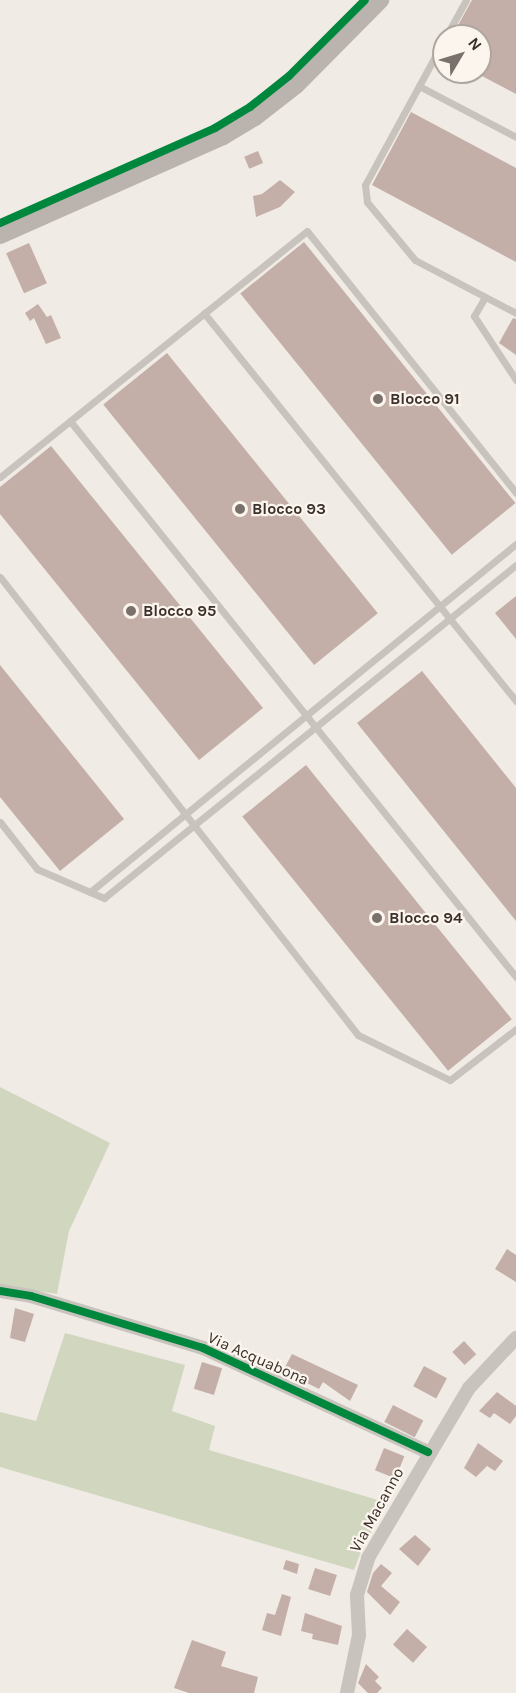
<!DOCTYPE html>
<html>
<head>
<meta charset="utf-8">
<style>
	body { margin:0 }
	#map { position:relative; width:516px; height:1693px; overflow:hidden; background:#f0ebe5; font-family:Karla,sans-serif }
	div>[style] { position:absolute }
	.green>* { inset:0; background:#d1d6bf }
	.building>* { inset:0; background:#c3afa7; transform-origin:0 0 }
	.service>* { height:7px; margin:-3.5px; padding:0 3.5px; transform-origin:3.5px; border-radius:3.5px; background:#c9c3be }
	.minor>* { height:14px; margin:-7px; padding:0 7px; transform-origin:7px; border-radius:7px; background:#c9c3be }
	.secondary>* { height:18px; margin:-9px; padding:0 9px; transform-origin:9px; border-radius:9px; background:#bab3ae }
	.cycleway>* { height:8px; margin:-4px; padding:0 4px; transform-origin:4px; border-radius:4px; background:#00873e }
	.dots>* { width:16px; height:16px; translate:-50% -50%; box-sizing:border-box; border:3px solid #fbf5ee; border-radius:50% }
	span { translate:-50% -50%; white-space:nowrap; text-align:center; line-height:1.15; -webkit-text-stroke:4.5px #fbf5ee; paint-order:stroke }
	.poi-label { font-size:16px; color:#3b302b; font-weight:700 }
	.left { translate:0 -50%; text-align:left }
	.street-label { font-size:16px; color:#3b302b }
	.north { position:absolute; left:432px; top:24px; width:60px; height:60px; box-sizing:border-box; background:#fbf5ee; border:2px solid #aea6a0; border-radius:50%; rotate:52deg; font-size:16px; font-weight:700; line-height:24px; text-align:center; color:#3b302b }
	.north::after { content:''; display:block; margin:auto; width:21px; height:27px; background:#7a716c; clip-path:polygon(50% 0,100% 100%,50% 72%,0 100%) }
</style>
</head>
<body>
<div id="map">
	<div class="green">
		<i style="clip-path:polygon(0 1087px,110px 1143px,69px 1231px,57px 1294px,0 1285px)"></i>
		<i style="clip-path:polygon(65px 1333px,185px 1365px,172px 1411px,215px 1426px,209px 1450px,388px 1503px,363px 1546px,354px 1570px,0 1467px,0 1412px,36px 1421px)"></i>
	</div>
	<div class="building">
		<i style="clip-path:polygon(472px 0,516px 0,516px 94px,480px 75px,480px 36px,452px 36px)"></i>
		<i style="clip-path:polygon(411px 112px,516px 168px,516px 262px,372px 185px)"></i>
		<i style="left:258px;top:151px;width:13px;height:15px;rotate:67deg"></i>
		<i style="clip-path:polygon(280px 180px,295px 192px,280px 207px,256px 217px,253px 196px,262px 194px)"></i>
		<i style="left:304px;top:242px;width:336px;height:82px;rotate:51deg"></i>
		<i style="left:29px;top:243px;width:44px;height:25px;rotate:66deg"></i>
		<i style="clip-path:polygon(38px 304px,47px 317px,51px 315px,61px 338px,46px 344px,34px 318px,30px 321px,25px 313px)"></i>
		<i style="clip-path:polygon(513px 318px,516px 319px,516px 355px,499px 343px)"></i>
		<i style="left:167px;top:353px;width:335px;height:82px;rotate:51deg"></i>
		<i style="clip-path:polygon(51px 446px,263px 708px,199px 760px,0 514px,0 487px)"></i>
		<i style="clip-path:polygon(516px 596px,516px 639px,495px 613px)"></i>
		<i style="clip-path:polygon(0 665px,124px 819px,60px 871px,0 797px)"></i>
		<i style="clip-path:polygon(422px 671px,516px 788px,516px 921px,357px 723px)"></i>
		<i style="left:306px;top:765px;width:327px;height:82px;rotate:51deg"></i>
		<i style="clip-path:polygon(507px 1249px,516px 1255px,516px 1282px,495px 1269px)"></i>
		<i style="clip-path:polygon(15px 1308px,34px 1314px,25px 1342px,10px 1338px)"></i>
		<i style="left:464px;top:1341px;width:18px;height:16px;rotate:47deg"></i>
		<i style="clip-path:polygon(292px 1354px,358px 1385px,350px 1401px,323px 1382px,319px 1389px,283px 1371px)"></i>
		<i style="left:202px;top:1362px;width:21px;height:28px;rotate:17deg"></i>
		<i style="left:424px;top:1366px;width:26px;height:23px;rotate:28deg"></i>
		<i style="clip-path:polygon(497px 1392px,516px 1406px,516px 1416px,510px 1424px,494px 1413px,490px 1418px,479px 1411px)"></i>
		<i style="left:393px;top:1405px;width:34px;height:19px;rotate:27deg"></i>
		<i style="clip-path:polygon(478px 1443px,503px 1461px,495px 1471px,487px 1466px,476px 1477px,464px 1468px)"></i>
		<i style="left:384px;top:1448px;width:22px;height:24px;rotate:22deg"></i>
		<i style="clip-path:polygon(415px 1535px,431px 1549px,418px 1566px,399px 1549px)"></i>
		<i style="clip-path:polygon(286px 1560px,299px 1564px,297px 1574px,283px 1569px)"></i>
		<i style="clip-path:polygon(381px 1564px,392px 1573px,381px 1586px,400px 1602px,390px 1615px,367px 1592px,373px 1573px)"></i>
		<i style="left:315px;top:1568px;width:23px;height:22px;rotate:18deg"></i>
		<i style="clip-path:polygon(282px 1594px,291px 1597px,281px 1636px,262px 1630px,267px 1613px,275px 1615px)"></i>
		<i style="clip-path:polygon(305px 1613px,342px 1626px,338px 1645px,312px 1639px,313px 1634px,301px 1631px)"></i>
		<i style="left:407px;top:1629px;width:27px;height:21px;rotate:42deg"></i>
		<i style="clip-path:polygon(192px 1640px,226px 1652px,221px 1666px,258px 1677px,254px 1693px,189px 1693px,174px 1688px)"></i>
		<i style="clip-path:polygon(366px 1664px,379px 1677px,375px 1681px,382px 1688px,377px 1693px,368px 1693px,358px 1683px)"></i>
	</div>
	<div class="service">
		<i style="left:446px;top:36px;width:41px;rotate:-60.9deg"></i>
		<i style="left:444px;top:40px;width:165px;rotate:118.6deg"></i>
		<i style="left:365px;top:185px;width:17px;rotate:83deg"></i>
		<i style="left:367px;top:202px;width:75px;rotate:50.4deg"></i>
		<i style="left:415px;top:260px;width:114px;rotate:27.7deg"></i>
		<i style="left:419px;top:86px;width:110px;rotate:27.7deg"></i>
		<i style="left:485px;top:297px;width:22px;rotate:120deg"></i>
		<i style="left:474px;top:316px;width:77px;rotate:56.7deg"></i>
		<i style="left:204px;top:313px;width:498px;rotate:51.2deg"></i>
		<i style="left:70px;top:421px;width:713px;rotate:51.26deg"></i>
		<i style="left:0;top:477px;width:393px;rotate:-38.7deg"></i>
		<i style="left:307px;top:231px;width:335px;rotate:51.4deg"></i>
		<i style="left:0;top:577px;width:581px;rotate:51.99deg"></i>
		<i style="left:358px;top:1035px;width:102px;rotate:26.1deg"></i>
		<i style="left:450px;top:1080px;width:83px;rotate:-37.7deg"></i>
		<i style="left:0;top:822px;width:60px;rotate:51.8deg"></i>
		<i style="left:37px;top:869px;width:73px;rotate:23.4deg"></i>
		<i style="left:104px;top:898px;width:530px;rotate:-38.95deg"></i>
		<i style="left:90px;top:892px;width:550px;rotate:-39.25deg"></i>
	</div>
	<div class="minor">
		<i style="left:0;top:1291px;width:31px;rotate:9deg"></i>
		<i style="left:31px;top:1296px;width:180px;rotate:16.8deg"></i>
		<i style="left:203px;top:1348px;width:248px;rotate:24.8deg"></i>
		<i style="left:347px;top:1693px;width:59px;rotate:-78.3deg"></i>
		<i style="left:359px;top:1635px;width:40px;rotate:-92.9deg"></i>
		<i style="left:357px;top:1595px;width:39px;rotate:-73deg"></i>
		<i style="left:368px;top:1558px;width:198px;rotate:-59.3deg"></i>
		<i style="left:469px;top:1388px;width:69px;rotate:-46.8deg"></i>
	</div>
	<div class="secondary">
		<i style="left:0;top:235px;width:244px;rotate:-23.9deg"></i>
		<i style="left:223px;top:136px;width:37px;rotate:-31deg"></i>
		<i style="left:255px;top:117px;width:52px;rotate:-38deg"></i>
		<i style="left:296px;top:85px;width:120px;rotate:-45.3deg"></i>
	</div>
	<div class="cycleway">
		<i style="left:0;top:223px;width:235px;rotate:-23.8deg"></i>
		<i style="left:215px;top:128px;width:41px;rotate:-31deg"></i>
		<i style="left:250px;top:107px;width:50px;rotate:-38.5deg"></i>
		<i style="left:289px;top:76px;width:107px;rotate:-45deg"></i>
		<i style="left:0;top:1291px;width:31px;rotate:9deg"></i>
		<i style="left:31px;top:1296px;width:180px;rotate:16.8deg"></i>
		<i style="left:203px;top:1348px;width:248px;rotate:24.8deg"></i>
	</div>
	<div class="dots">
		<i style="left:378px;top:399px;background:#7a716c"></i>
		<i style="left:240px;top:509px;background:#7a716c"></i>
		<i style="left:131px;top:611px;background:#7a716c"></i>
		<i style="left:377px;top:918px;background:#7a716c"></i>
	</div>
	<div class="poi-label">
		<span class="left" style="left:390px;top:399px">Blocco 91</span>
		<span class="left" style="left:252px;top:509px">Blocco 93</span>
		<span class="left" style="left:143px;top:611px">Blocco 95</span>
		<span class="left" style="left:389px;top:918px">Blocco 94</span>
	</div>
	<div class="street-label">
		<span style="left:258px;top:1359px;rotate:24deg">Via Acquabona</span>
		<span style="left:377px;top:1510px;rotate:-61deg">Via Macanno</span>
	</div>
	<div class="north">N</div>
</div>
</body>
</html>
